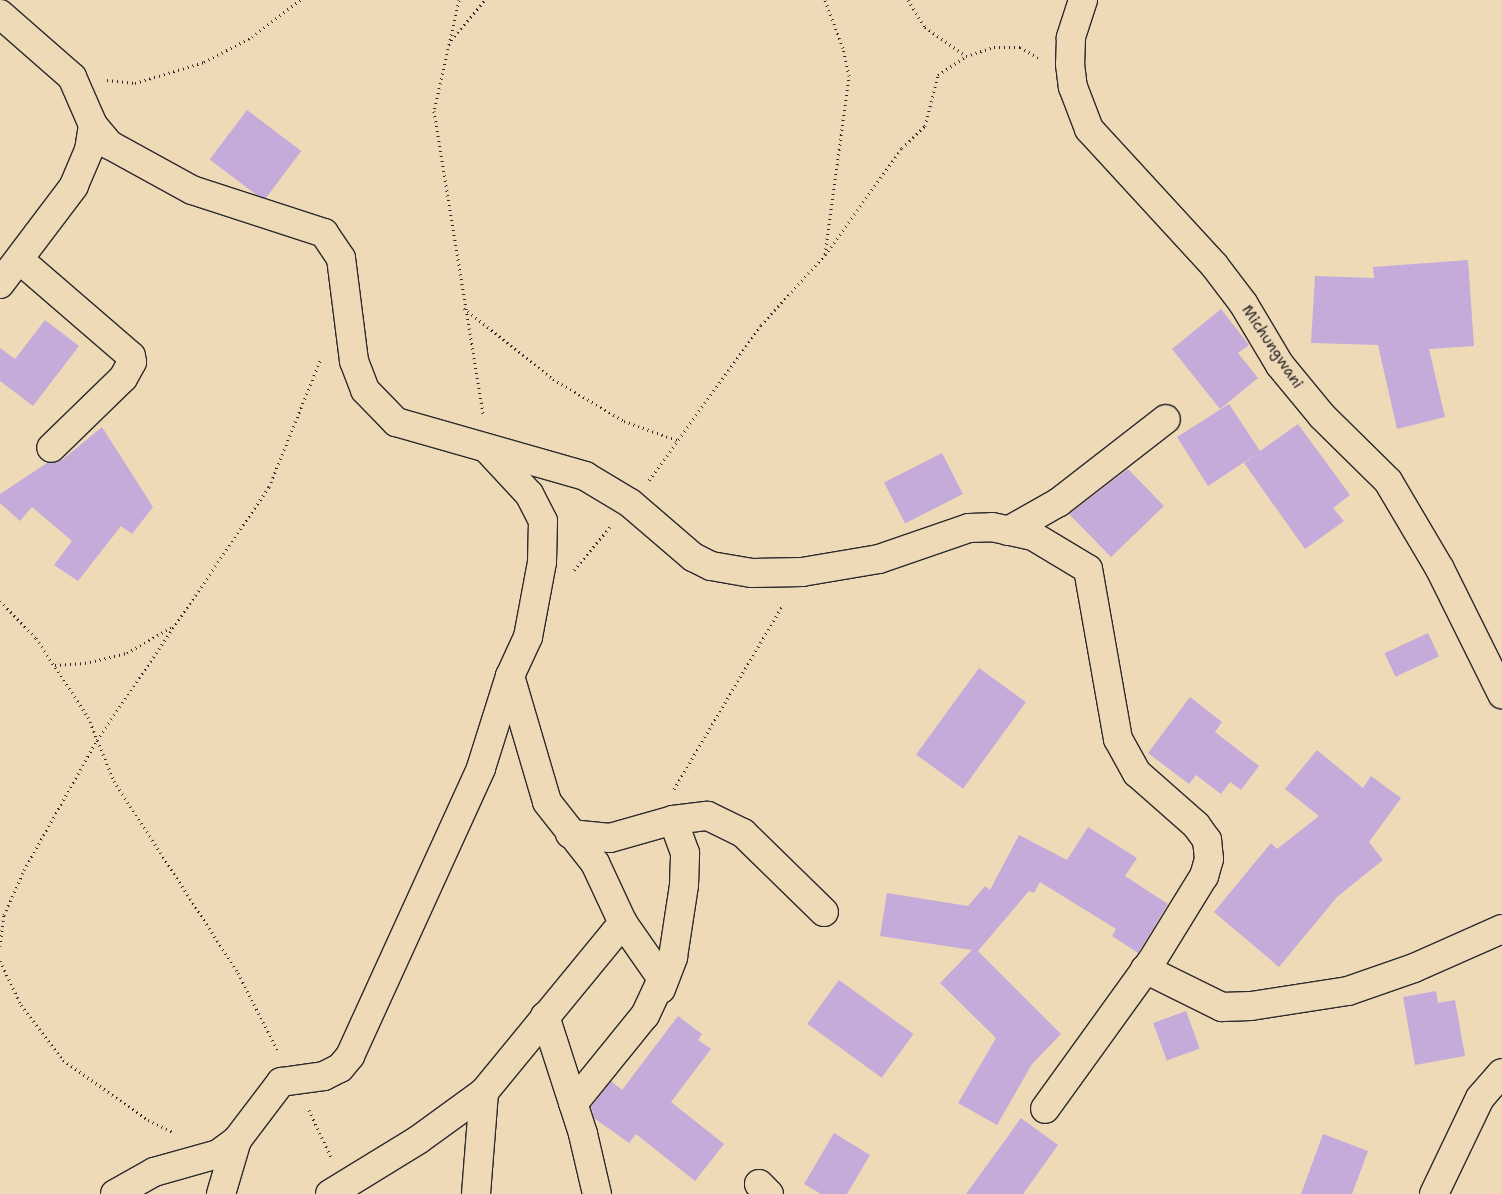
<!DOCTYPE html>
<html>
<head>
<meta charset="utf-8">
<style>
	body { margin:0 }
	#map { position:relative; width:1502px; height:1194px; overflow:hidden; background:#efdab8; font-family:"Shantell Sans",sans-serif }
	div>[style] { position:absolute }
	.building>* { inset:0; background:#c5abd9; transform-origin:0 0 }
	.path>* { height:3px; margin-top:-1.5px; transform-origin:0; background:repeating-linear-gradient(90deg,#2b2b2b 0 1px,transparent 0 5px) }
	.roads { filter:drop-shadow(1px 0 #2b2b2b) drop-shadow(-1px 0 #2b2b2b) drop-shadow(0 1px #2b2b2b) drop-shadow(0 -1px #2b2b2b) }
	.street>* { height:28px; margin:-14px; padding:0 14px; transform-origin:14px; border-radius:14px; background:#efdab8 }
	span { translate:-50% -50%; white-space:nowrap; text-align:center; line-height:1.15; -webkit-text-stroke:5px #efdab8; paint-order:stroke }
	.street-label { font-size:15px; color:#2b2b2b }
</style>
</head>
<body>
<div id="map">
	<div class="building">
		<i style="left:247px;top:110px;width:68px;height:62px;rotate:37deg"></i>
		<i style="clip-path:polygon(1468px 260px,1474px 346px,1429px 349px,1445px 417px,1397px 429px,1378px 345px,1311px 343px,1315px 276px,1374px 278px,1373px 267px)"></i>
		<i style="clip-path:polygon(1221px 309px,1249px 345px,1238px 353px,1258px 378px,1220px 409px,1172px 349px)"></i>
		<i style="clip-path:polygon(45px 320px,79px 346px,33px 406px,0 381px,0 348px,15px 359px)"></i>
		<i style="clip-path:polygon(1229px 404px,1260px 451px,1298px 424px,1350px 495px,1333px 508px,1344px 521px,1305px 549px,1244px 463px,1258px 453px,1208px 486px,1177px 437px)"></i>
		<i style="clip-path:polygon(102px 427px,153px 507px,132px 534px,121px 526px,78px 581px,54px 565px,72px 541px,32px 507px,20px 521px,0 503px,0 494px,47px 463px,62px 460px)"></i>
		<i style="left:942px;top:453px;width:46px;height:65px;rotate:63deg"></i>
		<i style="clip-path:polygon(1128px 469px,1164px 506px,1111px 557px,1069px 514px)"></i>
		<i style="left:1428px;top:633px;width:26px;height:48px;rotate:65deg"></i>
		<i style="left:979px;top:668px;width:58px;height:107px;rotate:36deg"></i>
		<i style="clip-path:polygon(1190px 697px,1222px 722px,1215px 732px,1259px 766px,1241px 790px,1230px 782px,1221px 794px,1196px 775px,1189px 784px,1148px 753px)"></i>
		<i style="clip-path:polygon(1317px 750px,1363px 788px,1371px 776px,1401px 798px,1369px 842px,1383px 860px,1337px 897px,1279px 967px,1214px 912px,1271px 843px,1277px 849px,1319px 816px,1285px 789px)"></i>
		<i style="clip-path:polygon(1088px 827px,1137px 858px,1125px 876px,1168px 904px,1138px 953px,1112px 936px,1116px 929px,1040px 882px,1034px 893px,1029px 891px,978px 951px,1061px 1034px,1032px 1064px,997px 1125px,958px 1103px,996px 1038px,940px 983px,972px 950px,880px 936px,887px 893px,968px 906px,985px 886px,990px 890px,1019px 835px,1067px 860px)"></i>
		<i style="left:839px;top:980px;width:92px;height:54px;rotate:36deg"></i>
		<i style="clip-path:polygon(1436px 991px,1438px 1003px,1455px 1000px,1465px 1056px,1415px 1065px,1403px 997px)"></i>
		<i style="left:1186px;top:1011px;width:40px;height:35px;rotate:70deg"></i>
		<i style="clip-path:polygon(678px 1016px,702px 1034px,698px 1040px,711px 1049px,671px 1102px,724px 1144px,695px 1181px,636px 1134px,629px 1143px,594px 1118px,591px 1107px,611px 1081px,622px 1090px)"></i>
		<i style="clip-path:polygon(1021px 1118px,1058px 1145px,1023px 1194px,966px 1194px)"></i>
		<i style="clip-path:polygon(834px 1133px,870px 1155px,847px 1194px,821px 1194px,804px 1184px)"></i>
		<i style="clip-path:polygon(1323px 1134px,1368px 1151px,1352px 1194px,1301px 1194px)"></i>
	</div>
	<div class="path">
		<i style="left:459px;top:0;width:114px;rotate:102.7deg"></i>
		<i style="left:434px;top:111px;width:307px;rotate:80.8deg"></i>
		<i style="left:908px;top:0;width:32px;rotate:58deg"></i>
		<i style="left:925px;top:27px;width:50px;rotate:35.3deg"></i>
		<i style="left:451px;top:40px;width:52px;rotate:-49.6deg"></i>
		<i style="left:107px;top:80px;width:28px;rotate:6deg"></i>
		<i style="left:135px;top:83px;width:72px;rotate:-16.9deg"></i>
		<i style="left:204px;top:62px;width:54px;rotate:-27.5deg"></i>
		<i style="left:252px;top:37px;width:61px;rotate:-37.6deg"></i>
		<i style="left:825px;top:254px;width:180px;rotate:-82.3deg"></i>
		<i style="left:849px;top:76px;width:29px;rotate:-102deg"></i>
		<i style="left:843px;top:48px;width:51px;rotate:-110.6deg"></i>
		<i style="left:464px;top:308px;width:114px;rotate:38.6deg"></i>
		<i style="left:553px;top:379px;width:82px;rotate:30.6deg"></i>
		<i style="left:624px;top:421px;width:59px;rotate:20deg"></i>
		<i style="left:649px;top:480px;width:191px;rotate:-54.1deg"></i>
		<i style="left:761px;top:325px;width:95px;rotate:-47.6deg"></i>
		<i style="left:825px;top:255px;width:132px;rotate:-54.3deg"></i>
		<i style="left:902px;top:148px;width:32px;rotate:-44deg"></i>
		<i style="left:925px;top:126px;width:53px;rotate:-75.7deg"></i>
		<i style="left:938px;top:75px;width:34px;rotate:-34deg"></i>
		<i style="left:966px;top:56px;width:29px;rotate:-18deg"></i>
		<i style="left:994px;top:47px;width:26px"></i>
		<i style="left:1020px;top:47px;width:21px;rotate:31deg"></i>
		<i style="left:574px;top:570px;width:56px;rotate:-50.1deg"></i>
		<i style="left:0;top:601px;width:52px;rotate:45.8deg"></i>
		<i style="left:36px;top:638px;width:95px;rotate:56.6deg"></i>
		<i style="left:88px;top:717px;width:69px;rotate:67.9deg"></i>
		<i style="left:114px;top:781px;width:229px;rotate:57.1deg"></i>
		<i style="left:238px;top:973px;width:88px;rotate:62.9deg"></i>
		<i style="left:55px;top:665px;width:30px;rotate:-4deg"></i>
		<i style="left:85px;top:663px;width:43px;rotate:-13.4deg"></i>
		<i style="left:127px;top:653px;width:53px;rotate:-30.4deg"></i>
		<i style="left:674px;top:789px;width:214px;rotate:-59.4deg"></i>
		<i style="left:0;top:946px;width:31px;rotate:-83deg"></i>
		<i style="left:4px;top:915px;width:49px;rotate:-66deg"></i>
		<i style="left:24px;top:870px;width:149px;rotate:-60.7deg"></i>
		<i style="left:97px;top:740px;width:306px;rotate:-55.8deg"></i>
		<i style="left:269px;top:487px;width:139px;rotate:-68deg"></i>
		<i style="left:0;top:961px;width:49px;rotate:64.5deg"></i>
		<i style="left:21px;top:1005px;width:69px;rotate:52.6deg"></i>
		<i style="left:63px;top:1060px;width:104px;rotate:35.2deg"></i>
		<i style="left:148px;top:1120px;width:30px;rotate:26deg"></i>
		<i style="left:309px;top:1110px;width:52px;rotate:64.9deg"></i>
	</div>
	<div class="roads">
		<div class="street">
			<i style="left:1083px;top:0;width:40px;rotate:108deg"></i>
			<i style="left:1071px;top:38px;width:26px;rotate:92deg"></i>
			<i style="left:1070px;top:64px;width:23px;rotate:83deg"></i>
			<i style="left:1073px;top:87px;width:45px;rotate:69.1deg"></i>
			<i style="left:1089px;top:129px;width:185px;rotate:47.4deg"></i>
			<i style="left:1214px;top:265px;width:48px;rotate:52.7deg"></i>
			<i style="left:1243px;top:303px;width:72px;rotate:59.2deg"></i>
			<i style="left:1280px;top:365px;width:66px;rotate:50.5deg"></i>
			<i style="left:1322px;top:416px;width:93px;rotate:44.6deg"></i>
			<i style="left:1388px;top:481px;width:102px;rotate:59.4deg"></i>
			<i style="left:1440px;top:569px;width:140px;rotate:63.6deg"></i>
			<i style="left:0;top:14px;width:96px;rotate:41.2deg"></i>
			<i style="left:72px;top:77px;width:52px;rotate:66.4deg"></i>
			<i style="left:93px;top:125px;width:25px;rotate:99deg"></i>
			<i style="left:89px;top:150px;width:39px;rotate:113deg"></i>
			<i style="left:74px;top:186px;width:123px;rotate:127.1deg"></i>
			<i style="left:93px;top:125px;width:26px;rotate:50deg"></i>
			<i style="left:110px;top:145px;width:94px;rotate:28.8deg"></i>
			<i style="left:192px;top:190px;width:139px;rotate:18deg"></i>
			<i style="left:324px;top:233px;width:30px;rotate:56deg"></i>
			<i style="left:341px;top:258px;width:104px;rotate:82.8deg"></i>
			<i style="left:354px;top:361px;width:31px;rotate:69deg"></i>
			<i style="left:365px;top:390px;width:45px;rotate:45.9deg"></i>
			<i style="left:396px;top:422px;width:197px;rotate:15.9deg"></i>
			<i style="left:585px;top:476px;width:52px;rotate:31deg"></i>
			<i style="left:630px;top:503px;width:83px;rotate:40.6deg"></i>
			<i style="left:693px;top:557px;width:20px;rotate:27deg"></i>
			<i style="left:711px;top:566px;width:42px;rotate:9.7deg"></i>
			<i style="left:752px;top:573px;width:50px;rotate:-1.1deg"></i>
			<i style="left:802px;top:572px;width:78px;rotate:-9.6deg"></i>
			<i style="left:879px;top:559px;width:95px;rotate:-19deg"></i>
			<i style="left:969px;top:528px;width:23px;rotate:-2deg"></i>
			<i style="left:992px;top:527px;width:42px;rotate:12.4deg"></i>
			<i style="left:1033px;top:536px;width:64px;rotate:31deg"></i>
			<i style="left:1088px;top:569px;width:173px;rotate:80deg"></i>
			<i style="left:1118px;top:739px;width:39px;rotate:61deg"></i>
			<i style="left:1137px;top:773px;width:79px;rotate:41.4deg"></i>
			<i style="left:1196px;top:825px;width:19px;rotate:54deg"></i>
			<i style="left:1207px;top:840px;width:19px;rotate:84deg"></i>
			<i style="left:1209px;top:859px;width:18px;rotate:106deg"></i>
			<i style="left:1204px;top:876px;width:101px;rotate:121.6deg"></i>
			<i style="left:1151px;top:962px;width:181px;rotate:125.8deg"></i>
			<i style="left:21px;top:261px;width:145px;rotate:40.8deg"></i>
			<i style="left:131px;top:356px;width:6px;rotate:81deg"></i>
			<i style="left:132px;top:362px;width:18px;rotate:119deg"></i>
			<i style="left:123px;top:378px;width:100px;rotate:135.8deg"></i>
			<i style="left:1008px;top:531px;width:59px;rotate:-29.6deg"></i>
			<i style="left:1059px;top:502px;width:135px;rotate:-37.8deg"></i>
			<i style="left:510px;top:676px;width:131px;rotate:73.6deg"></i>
			<i style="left:547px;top:802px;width:78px;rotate:51.8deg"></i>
			<i style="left:595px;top:863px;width:66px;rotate:65deg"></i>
			<i style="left:623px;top:923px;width:68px;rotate:55.1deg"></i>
			<i style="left:662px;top:979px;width:40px;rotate:115deg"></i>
			<i style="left:645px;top:1015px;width:114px;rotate:129deg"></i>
			<i style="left:570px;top:834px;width:40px;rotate:5.7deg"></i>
			<i style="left:610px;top:838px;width:66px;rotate:-15.9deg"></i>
			<i style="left:673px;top:820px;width:35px;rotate:-7deg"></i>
			<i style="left:708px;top:816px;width:39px;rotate:26deg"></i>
			<i style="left:743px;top:833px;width:113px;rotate:44.3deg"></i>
			<i style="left:1145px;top:969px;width:86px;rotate:26.3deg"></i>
			<i style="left:1222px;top:1007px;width:29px;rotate:-2deg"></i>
			<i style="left:1251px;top:1006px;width:98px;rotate:-8.8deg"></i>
			<i style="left:1348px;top:991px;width:70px;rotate:-19.2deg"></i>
			<i style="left:1414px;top:968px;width:96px;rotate:-23.9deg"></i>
			<i style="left:661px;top:989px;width:34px;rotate:-69deg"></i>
			<i style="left:673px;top:957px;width:73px;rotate:-81.3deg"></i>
			<i style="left:684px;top:885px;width:32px;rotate:-88deg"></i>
			<i style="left:685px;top:853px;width:35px;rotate:-110deg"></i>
			<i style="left:545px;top:1016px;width:124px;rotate:72.1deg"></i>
			<i style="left:583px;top:1134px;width:62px;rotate:76.9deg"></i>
			<i style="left:759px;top:1184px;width:14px;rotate:45deg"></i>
			<i style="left:115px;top:1194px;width:45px;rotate:-29.4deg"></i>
			<i style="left:154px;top:1172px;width:66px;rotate:-15.7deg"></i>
			<i style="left:218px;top:1154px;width:24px;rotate:-36deg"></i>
			<i style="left:237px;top:1140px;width:73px;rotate:-52.8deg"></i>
			<i style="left:281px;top:1082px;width:43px;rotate:-7.9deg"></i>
			<i style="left:324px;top:1076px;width:18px;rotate:-27deg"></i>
			<i style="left:340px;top:1068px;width:16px;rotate:-50deg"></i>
			<i style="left:350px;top:1056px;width:316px;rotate:-65.5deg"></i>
			<i style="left:481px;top:768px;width:96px;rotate:-72.5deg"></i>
			<i style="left:510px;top:676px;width:43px;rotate:-65.2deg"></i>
			<i style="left:528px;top:637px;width:76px;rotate:-79.4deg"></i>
			<i style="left:542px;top:562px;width:41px;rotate:-88.6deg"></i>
			<i style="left:543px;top:521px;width:30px;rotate:-117deg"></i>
			<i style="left:529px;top:494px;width:59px;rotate:-132.9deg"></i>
			<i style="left:221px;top:1194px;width:56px;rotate:-73.5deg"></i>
			<i style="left:330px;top:1194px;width:103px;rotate:-31.5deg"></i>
			<i style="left:418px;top:1140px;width:82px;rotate:-36deg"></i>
			<i style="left:484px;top:1092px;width:219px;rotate:-50.6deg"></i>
			<i style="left:476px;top:1194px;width:102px;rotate:-85.5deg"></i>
			<i style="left:1434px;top:1194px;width:106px;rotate:-64.4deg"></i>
			<i style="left:1480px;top:1098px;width:33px;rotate:-49deg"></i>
		</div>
	</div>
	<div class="street-label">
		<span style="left:1272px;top:347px;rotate:56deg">Michungwani</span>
	</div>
</div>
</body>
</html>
